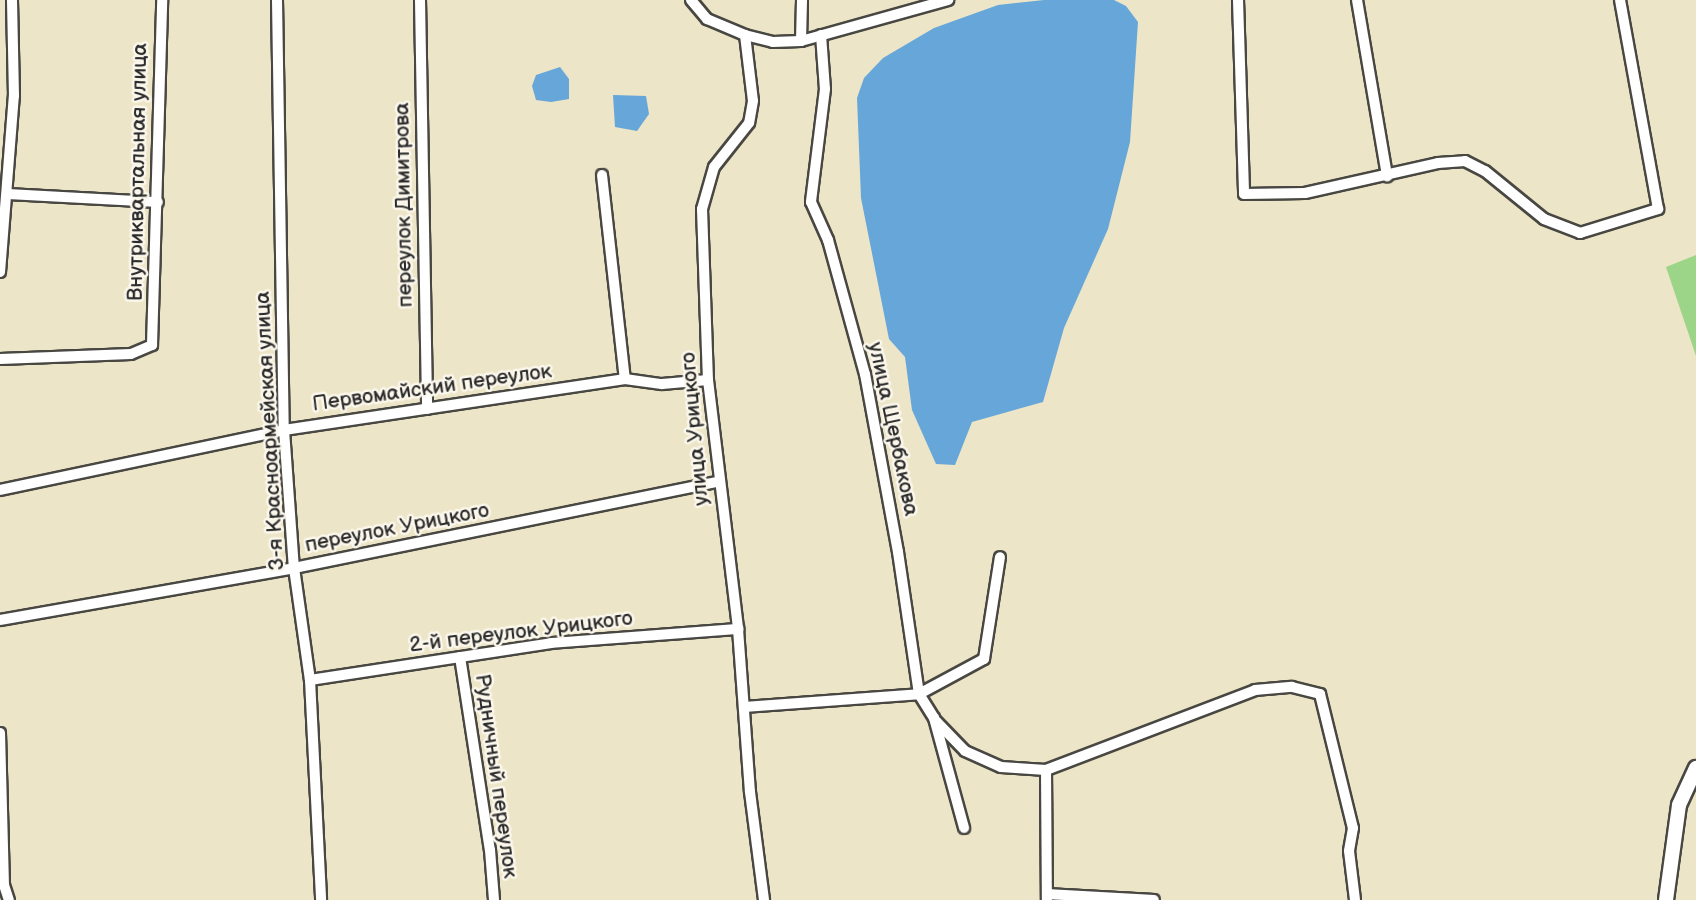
<!DOCTYPE html>
<html>
<head>
<meta charset="utf-8">
<style>
	body { margin:0 }
	#map { position:relative; width:1696px; height:900px; overflow:hidden; background:#ede5c7; font-family:"Balsamiq Sans",sans-serif }
	div>[style] { position:absolute }
	.green>* { inset:0; background:#9cd588 }
	.water>* { inset:0; background:#66a6d9 }
	.roads { filter:drop-shadow(2px 0 #484742) drop-shadow(-2px 0 #484742) drop-shadow(0 2px #484742) drop-shadow(0 -2px #484742) }
	.minor>* { height:10px; margin:-5px; padding:0 5px; transform-origin:5px; border-radius:5px; background:#fff }
	.tertiary>* { height:14px; margin:-7px; padding:0 7px; transform-origin:7px; border-radius:7px; background:#fff }
	span { translate:-50% -50%; white-space:nowrap; text-align:center; line-height:1.15; -webkit-text-stroke:5px #fbf7ec; paint-order:stroke }
	.street-label { font-size:21px; color:#2b2b2b }
</style>
</head>
<body>
<div id="map">
	<div class="green">
		<i style="clip-path:polygon(1696px 255px,1696px 356px,1666px 267px)"></i>
	</div>
	<div class="water">
		<i style="clip-path:polygon(1044px 0,1114px 0,1126px 6px,1138px 22px,1130px 142px,1108px 229px,1064px 328px,1043px 402px,972px 422px,955px 465px,936px 464px,912px 410px,905px 357px,889px 339px,861px 198px,857px 98px,864px 78px,883px 58px,934px 28px,998px 5px)"></i>
		<i style="clip-path:polygon(560px 67px,569px 79px,569px 99px,551px 102px,536px 100px,532px 86px,536px 75px)"></i>
		<i style="clip-path:polygon(613px 95px,646px 96px,649px 114px,637px 131px,615px 127px)"></i>
	</div>
	<div class="roads">
		<div class="minor">
			<i style="left:277px;top:0;width:430px;rotate:89.1deg"></i>
			<i style="left:284px;top:430px;width:138px;rotate:85.9deg"></i>
			<i style="left:294px;top:568px;width:113px;rotate:81.9deg"></i>
			<i style="left:310px;top:680px;width:220px;rotate:87.1deg"></i>
			<i style="left:420px;top:0;width:409px;rotate:89deg"></i>
			<i style="left:691px;top:0;width:25px;rotate:50deg"></i>
			<i style="left:707px;top:19px;width:41px;rotate:22.8deg"></i>
			<i style="left:745px;top:35px;width:66px;rotate:83.1deg"></i>
			<i style="left:753px;top:101px;width:22px;rotate:100deg"></i>
			<i style="left:749px;top:123px;width:56px;rotate:128.5deg"></i>
			<i style="left:714px;top:167px;width:44px;rotate:105.9deg"></i>
			<i style="left:702px;top:209px;width:171px;rotate:88deg"></i>
			<i style="left:708px;top:380px;width:251px;rotate:83.1deg"></i>
			<i style="left:738px;top:629px;width:163px;rotate:85.8deg"></i>
			<i style="left:750px;top:792px;width:109px;rotate:82.6deg"></i>
			<i style="left:1238px;top:0;width:194px;rotate:88.2deg"></i>
			<i style="left:1244px;top:194px;width:61px;rotate:-0.9deg"></i>
			<i style="left:1305px;top:193px;width:136px;rotate:-12.7deg"></i>
			<i style="left:1438px;top:163px;width:27px;rotate:-4deg"></i>
			<i style="left:1465px;top:161px;width:22px;rotate:27deg"></i>
			<i style="left:1485px;top:171px;width:76px;rotate:39.1deg"></i>
			<i style="left:1544px;top:219px;width:39px;rotate:21deg"></i>
			<i style="left:1580px;top:233px;width:82px;rotate:-17.1deg"></i>
			<i style="left:1658px;top:209px;width:212px;rotate:-100.3deg"></i>
			<i style="left:1357px;top:0;width:179px;rotate:80.3deg"></i>
			<i style="left:745px;top:35px;width:29px;rotate:14deg"></i>
			<i style="left:773px;top:42px;width:28px;rotate:-2deg"></i>
			<i style="left:801px;top:41px;width:153px;rotate:-15.6deg"></i>
			<i style="left:821px;top:35px;width:54px;rotate:85.8deg"></i>
			<i style="left:825px;top:89px;width:114px;rotate:97.1deg"></i>
			<i style="left:811px;top:202px;width:42px;rotate:65.9deg"></i>
			<i style="left:828px;top:240px;width:139px;rotate:74.6deg"></i>
			<i style="left:865px;top:374px;width:181px;rotate:79.5deg"></i>
			<i style="left:898px;top:552px;width:144px;rotate:81.6deg"></i>
			<i style="left:919px;top:694px;width:28px;rotate:58deg"></i>
			<i style="left:934px;top:718px;width:114px;rotate:74.7deg"></i>
			<i style="left:801px;top:41px;width:41px;rotate:-88.6deg"></i>
			<i style="left:602px;top:175px;width:205px;rotate:83.6deg"></i>
			<i style="left:8px;top:194px;width:150px;rotate:3.1deg"></i>
			<i style="left:0;top:272px;width:177px;rotate:-85.5deg"></i>
			<i style="left:14px;top:96px;width:96px;rotate:-91.2deg"></i>
			<i style="left:0;top:359px;width:131px;rotate:-2.2deg"></i>
			<i style="left:131px;top:354px;width:23px;rotate:-23deg"></i>
			<i style="left:152px;top:345px;width:345px;rotate:-88.3deg"></i>
			<i style="left:0;top:490px;width:290px;rotate:-11.9deg"></i>
			<i style="left:284px;top:430px;width:345px;rotate:-8.5deg"></i>
			<i style="left:625px;top:379px;width:37px;rotate:8deg"></i>
			<i style="left:662px;top:384px;width:46px;rotate:-5deg"></i>
			<i style="left:0;top:620px;width:299px;rotate:-10deg"></i>
			<i style="left:294px;top:568px;width:433px;rotate:-11.5deg"></i>
			<i style="left:460px;top:657px;width:195px;rotate:81.2deg"></i>
			<i style="left:490px;top:850px;width:50px;rotate:85.4deg"></i>
			<i style="left:310px;top:680px;width:244px;rotate:-8.7deg"></i>
			<i style="left:551px;top:643px;width:188px;rotate:-4.3deg"></i>
			<i style="left:744px;top:707px;width:175px;rotate:-4.2deg"></i>
			<i style="left:919px;top:694px;width:74px;rotate:-28.3deg"></i>
			<i style="left:984px;top:659px;width:103px;rotate:-81.1deg"></i>
			<i style="left:935px;top:720px;width:43px;rotate:45.9deg"></i>
			<i style="left:965px;top:751px;width:39px;rotate:24deg"></i>
			<i style="left:1001px;top:767px;width:45px;rotate:3.8deg"></i>
			<i style="left:1046px;top:770px;width:224px;rotate:-20.9deg"></i>
			<i style="left:1255px;top:690px;width:37px;rotate:-5deg"></i>
			<i style="left:1292px;top:687px;width:29px;rotate:14deg"></i>
			<i style="left:1320px;top:694px;width:138px;rotate:76.2deg"></i>
			<i style="left:1353px;top:828px;width:23px;rotate:100deg"></i>
			<i style="left:1349px;top:851px;width:49px;rotate:83deg"></i>
			<i style="left:0;top:733px;width:152px;rotate:88.5deg"></i>
			<i style="left:4px;top:885px;width:16px;rotate:72deg"></i>
			<i style="left:1046px;top:770px;width:130px;rotate:89.6deg"></i>
			<i style="left:1047px;top:894px;width:107px;rotate:3.2deg"></i>
		</div>
		<div class="tertiary">
			<i style="left:1666px;top:900px;width:96px;rotate:-82.2deg"></i>
			<i style="left:1679px;top:805px;width:41px;rotate:-65.3deg"></i>
		</div>
	</div>
	<div class="street-label">
		<span style="left:138px;top:172px;rotate:-89deg">Внутриквартальная улица</span>
		<span style="left:404px;top:205px;rotate:-91deg">переулок Димитрова</span>
		<span style="left:432px;top:388px;rotate:-8deg">Первомайский переулок</span>
		<span style="left:695px;top:429px;rotate:-95deg">улица Урицкого</span>
		<span style="left:893px;top:429px;rotate:78deg">улица Щербакова</span>
		<span style="left:270px;top:431px;rotate:-93deg">3-я Красноармейская улица</span>
		<span style="left:397px;top:528px;rotate:-11deg">переулок Урицкого</span>
		<span style="left:521px;top:632px;rotate:-7deg">2-й переулок Урицкого</span>
		<span style="left:496px;top:776px;rotate:82deg">Рудничный переулок</span>
	</div>
</div>
</body>
</html>
